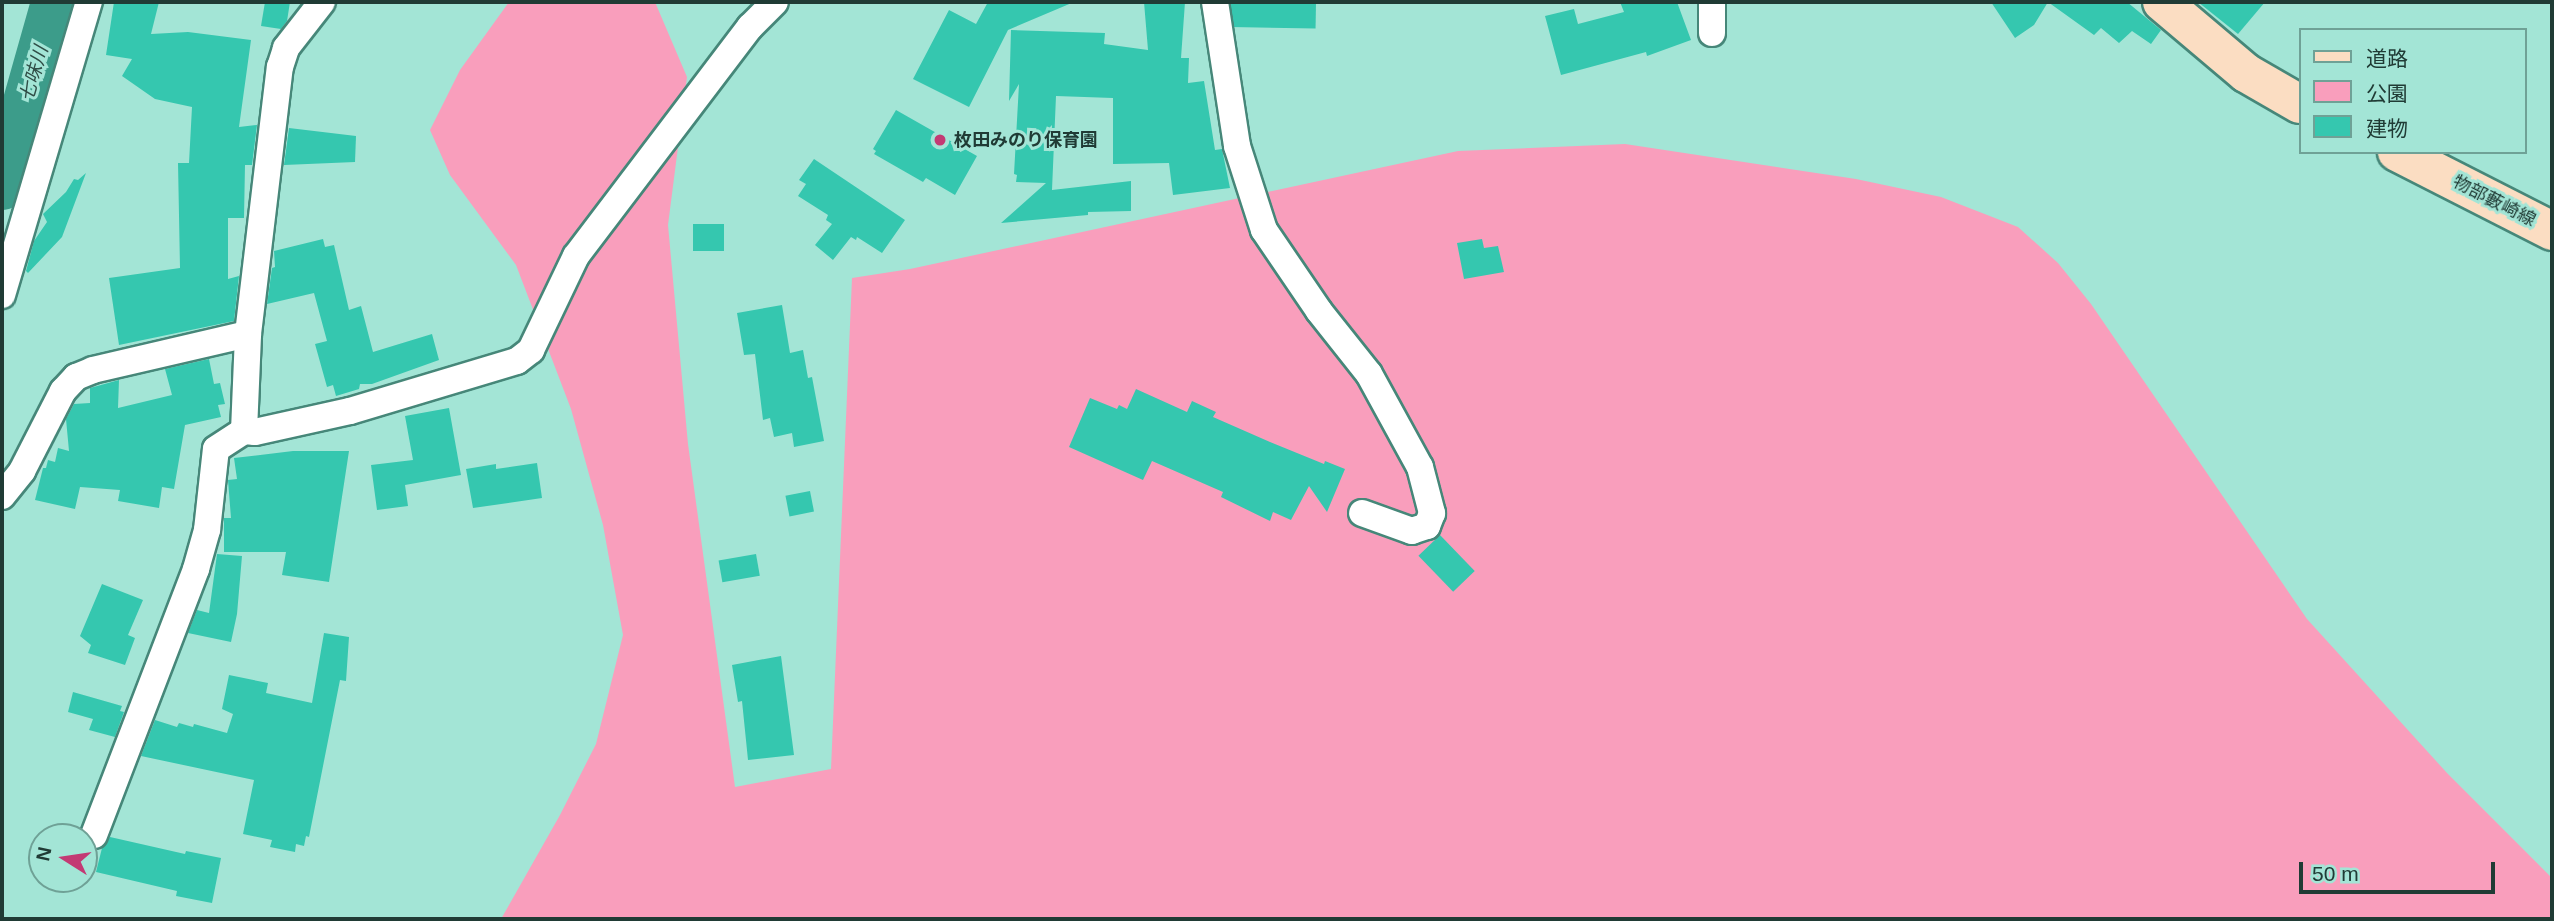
<!DOCTYPE html>
<html>
<head>
<meta charset="utf-8">
<style>
	body { margin:0 }
	#map { position:relative; width:2554px; height:921px; overflow:hidden; background:#a3e5d6; font-family:Arial,"Noto Sans JP",sans-serif }
	div>[style] { position:absolute }
	.green>* { inset:0; background:#f99ebc }
	.river>* { height:47px; margin:-23.5px; padding:0 23.5px; transform-origin:23.5px; border-radius:23.5px; background:#3c9c8a }
	.building>* { inset:0; background:#35c7af; transform-origin:0 0 }
	.roads { filter:drop-shadow(2px 0 #468779) drop-shadow(-2px 0 #468779) drop-shadow(0 2px #468779) drop-shadow(0 -2px #468779) }
	.street>* { height:26px; margin:-13px; padding:0 13px; transform-origin:13px; border-radius:13px; background:#fff }
	.secondary>* { height:38px; margin:-19px; padding:0 19px; transform-origin:19px; border-radius:19px; background:#fbddc2 }
	.dots>* { width:19px; height:19px; translate:-50% -50%; box-sizing:border-box; border:4px solid #a3e5d6; border-radius:50% }
	span { translate:-50% -50%; white-space:nowrap; text-align:center; line-height:1.15; -webkit-text-stroke:6px #a3e5d6; paint-order:stroke }
	.poi-label { font-size:18px; color:#203b35; font-weight:700 }
	.left { translate:0 -50%; text-align:left }
	.street-label { font-size:18px; color:#203b35 }
	.water-label { font-size:19px; color:#304e47; font-style:italic }
	.frame { position:absolute; inset:0; border:4px solid #203b35; pointer-events:none }
	.legend { position:absolute; left:2299px; top:28px; width:228px; height:126px; box-sizing:border-box; background:#a3e5d6; border:2px solid #6fa196; margin:0; padding:9px 12px; list-style:none; font-size:21px; color:#203b35 }
	.legend li { display:flex; align-items:center; gap:14px; height:35px }
	.legend b { width:35px; border:2px solid #6fa196 }
	.north { position:absolute; left:28px; top:823px; width:70px; height:70px; box-sizing:border-box; background:#a3e5d6; border:2px solid #6fa196; border-radius:50%; rotate:282deg; font-size:19px; font-weight:700; line-height:28px; text-align:center; color:#203b35 }
	.north::after { content:''; display:block; margin:auto; width:24px; height:32px; background:#c33a74; clip-path:polygon(50% 0,100% 100%,50% 72%,0 100%) }
	.scale { position:absolute; left:2299px; top:862px; width:196px; height:32px; box-sizing:border-box; border:4px solid #203b35; border-top:0; padding-left:9px; font-size:21px; line-height:24px; white-space:nowrap; color:#203b35; -webkit-text-stroke:5px #a3e5d6; paint-order:stroke }
</style>
</head>
<body>
<div id="map">
	<div class="green">
		<i style="clip-path:polygon(509px 2px,655px 2px,687px 77px,668px 225px,688px 444px,735px 787px,831px 769px,852px 278px,910px 269px,1458px 151px,1625px 144px,1856px 179px,1941px 197px,2018px 227px,2058px 263px,2091px 304px,2307px 619px,2447px 773px,2552px 878px,2552px 919px,501px 919px,560px 815px,596px 744px,623px 635px,603px 525px,571px 409px,516px 265px,450px 175px,430px 130px,460px 70px)"></i>
	</div>
	<div class="river">
		<i style="left:2px;top:186px;width:191px;rotate:-74.2deg"></i>
	</div>
	<div class="building">
		<i style="clip-path:polygon(114px 2px,159px 2px,151px 34px,188px 32px,251px 40px,239px 127px,257px 125px,252px 165px,245px 165px,244px 218px,228px 218px,228px 279px,239px 276px,234px 321px,119px 345px,109px 278px,180px 268px,178px 163px,189px 163px,192px 107px,155px 99px,122px 76px,132px 59px,106px 55px)"></i>
		<i style="clip-path:polygon(265px 2px,290px 2px,287px 21px,281px 29px,261px 26px)"></i>
		<i style="clip-path:polygon(988px 2px,1074px 2px,1008px 30px,969px 107px,913px 79px,949px 10px,976px 24px)"></i>
		<i style="clip-path:polygon(1144px 2px,1185px 2px,1181px 58px,1189px 58px,1188px 83px,1204px 81px,1215px 150px,1222px 149px,1230px 188px,1173px 195px,1169px 163px,1113px 164px,1113px 98px,1056px 96px,1052px 190px,1131px 181px,1131px 211px,1088px 212px,1088px 215px,1001px 223px,1046px 183px,1016px 182px,1017px 175px,1014px 174px,1019px 84px,1009px 101px,1011px 30px,1105px 33px,1104px 44px,1148px 50px)"></i>
		<i style="left:1231px;top:2px;width:85px;height:25px;rotate:1deg"></i>
		<i style="clip-path:polygon(1620px 2px,1677px 2px,1691px 40px,1647px 56px,1646px 52px,1561px 75px,1545px 16px,1574px 9px,1578px 24px,1624px 12px)"></i>
		<i style="clip-path:polygon(1991px 2px,2127px 2px,2161px 30px,2151px 44px,2132px 31px,2119px 43px,2101px 28px,2094px 35px,2048px 2px,2034px 25px,2015px 38px)"></i>
		<i style="clip-path:polygon(2198px 2px,2265px 2px,2238px 34px)"></i>
		<i style="clip-path:polygon(896px 110px,977px 156px,955px 195px,926px 178px,923px 182px,874px 154px,876px 151px,873px 149px)"></i>
		<i style="clip-path:polygon(289px 128px,356px 136px,355px 162px,284px 165px)"></i>
		<i style="clip-path:polygon(814px 159px,905px 220px,882px 253px,857px 237px,856px 240px,851px 237px,833px 260px,815px 245px,832px 224px,826px 220px,828px 215px,798px 196px,806px 184px,799px 180px)"></i>
		<i style="clip-path:polygon(86px 173px,62px 237px,28px 273px,26px 271px,34px 241px,47px 222px,43px 214px,66px 192px,74px 179px,78px 180px)"></i>
		<i style="left:693px;top:224px;width:31px;height:27px"></i>
		<i style="clip-path:polygon(323px 239px,325px 247px,334px 245px,349px 310px,361px 306px,373px 352px,432px 334px,439px 360px,372px 384px,360px 384px,359px 389px,336px 396px,333px 385px,327px 387px,315px 344px,327px 341px,314px 293px,267px 304px,272px 268px,275px 267px,274px 251px)"></i>
		<i style="clip-path:polygon(1482px 239px,1484px 248px,1498px 246px,1504px 272px,1464px 279px,1457px 243px)"></i>
		<i style="clip-path:polygon(782px 305px,790px 353px,803px 350px,808px 378px,812px 377px,824px 441px,794px 447px,792px 433px,774px 437px,770px 418px,763px 420px,755px 354px,744px 355px,737px 313px)"></i>
		<i style="clip-path:polygon(209px 359px,214px 384px,220px 383px,225px 404px,218px 405px,221px 417px,185px 425px,174px 489px,162px 487px,159px 508px,118px 501px,120px 490px,80px 487px,75px 509px,35px 500px,43px 468px,46px 468px,48px 460px,55px 462px,58px 448px,69px 451px,66px 419px,74px 404px,90px 403px,90px 388px,119px 380px,118px 408px,172px 395px,165px 369px)"></i>
		<i style="clip-path:polygon(1136px 389px,1187px 412px,1192px 401px,1216px 412px,1213px 417px,1270px 442px,1324px 464px,1325px 461px,1345px 469px,1327px 512px,1309px 486px,1291px 520px,1273px 512px,1270px 521px,1221px 497px,1223px 492px,1152px 461px,1143px 480px,1069px 447px,1090px 398px,1117px 409px,1119px 405px,1127px 409px)"></i>
		<i style="clip-path:polygon(449px 408px,461px 475px,405px 485px,408px 506px,377px 510px,371px 465px,413px 460px,405px 416px)"></i>
		<i style="clip-path:polygon(293px 451px,349px 451px,329px 582px,282px 575px,286px 552px,224px 552px,224px 518px,231px 518px,228px 480px,237px 479px,234px 458px)"></i>
		<i style="clip-path:polygon(537px 463px,542px 498px,473px 508px,466px 469px,496px 464px,496px 469px)"></i>
		<i style="left:810px;top:491px;width:21px;height:25px;rotate:79deg"></i>
		<i style="left:1440px;top:535px;width:50px;height:30px;rotate:46deg"></i>
		<i style="clip-path:polygon(217px 554px,242px 556px,237px 614px,231px 642px,188px 633px,197px 610px,209px 613px)"></i>
		<i style="left:756px;top:554px;width:22px;height:38px;rotate:80deg"></i>
		<i style="clip-path:polygon(102px 584px,143px 600px,128px 635px,135px 638px,125px 665px,88px 653px,91px 645px,80px 636px)"></i>
		<i style="clip-path:polygon(324px 633px,349px 637px,346px 681px,340px 680px,309px 837px,306px 836px,304px 846px,296px 844px,295px 852px,270px 847px,272px 840px,243px 834px,254px 780px,141px 756px,155px 720px,177px 727px,179px 723px,193px 727px,194px 724px,227px 733px,233px 714px,222px 709px,229px 675px,268px 683px,266px 693px,312px 703px)"></i>
		<i style="clip-path:polygon(781px 656px,794px 755px,748px 760px,742px 701px,738px 702px,732px 665px)"></i>
		<i style="clip-path:polygon(73px 692px,122px 706px,120px 711px,124px 712px,115px 737px,89px 730px,93px 719px,68px 712px)"></i>
		<i style="clip-path:polygon(110px 837px,185px 854px,186px 851px,221px 858px,212px 903px,176px 896px,177px 891px,96px 872px,102px 848px)"></i>
	</div>
	<div class="roads">
		<div class="street">
			<i style="left:1215px;top:2px;width:146px;rotate:81.3deg"></i>
			<i style="left:1237px;top:146px;width:88px;rotate:72.2deg"></i>
			<i style="left:1264px;top:230px;width:98px;rotate:55.8deg"></i>
			<i style="left:1319px;top:311px;width:80px;rotate:51.6deg"></i>
			<i style="left:1369px;top:374px;width:106px;rotate:61.3deg"></i>
			<i style="left:1420px;top:467px;width:48px;rotate:75.4deg"></i>
			<i style="left:1432px;top:513px;width:14px;rotate:111deg"></i>
			<i style="left:1427px;top:526px;width:16px;rotate:162deg"></i>
			<i style="left:1412px;top:531px;width:53px;rotate:-160.2deg"></i>
			<i style="left:1712px;top:2px;width:31px;rotate:90deg"></i>
			<i style="left:2px;top:295px;width:306px;rotate:-73.5deg"></i>
			<i style="left:244px;top:431px;width:11px;rotate:5deg"></i>
			<i style="left:255px;top:432px;width:97px;rotate:-12.5deg"></i>
			<i style="left:350px;top:411px;width:174px;rotate:-16.7deg"></i>
			<i style="left:517px;top:361px;width:18px;rotate:-38deg"></i>
			<i style="left:531px;top:350px;width:104px;rotate:-64.4deg"></i>
			<i style="left:576px;top:256px;width:288px;rotate:-52.8deg"></i>
			<i style="left:750px;top:27px;width:35px;rotate:-45deg"></i>
			<i style="left:2px;top:496px;width:32px;rotate:-51deg"></i>
			<i style="left:22px;top:471px;width:90px;rotate:-62.9deg"></i>
			<i style="left:63px;top:391px;width:19px;rotate:-47deg"></i>
			<i style="left:76px;top:377px;width:18px;rotate:-22deg"></i>
			<i style="left:93px;top:370px;width:159px;rotate:-13.1deg"></i>
			<i style="left:94px;top:835px;width:285px;rotate:-69deg"></i>
			<i style="left:196px;top:569px;width:41px;rotate:-74.2deg"></i>
			<i style="left:207px;top:530px;width:81px;rotate:-83.7deg"></i>
			<i style="left:216px;top:449px;width:33px;rotate:-33deg"></i>
			<i style="left:244px;top:431px;width:97px;rotate:-87.6deg"></i>
			<i style="left:248px;top:334px;width:269px;rotate:-83.2deg"></i>
			<i style="left:280px;top:67px;width:20px;rotate:-72deg"></i>
			<i style="left:286px;top:48px;width:58px;rotate:-52deg"></i>
		</div>
		<div class="secondary">
			<i style="left:2162px;top:2px;width:110px;rotate:40.2deg"></i>
			<i style="left:2246px;top:73px;width:62px;rotate:29.9deg"></i>
			<i style="left:2397px;top:152px;width:174px;rotate:27deg"></i>
		</div>
	</div>
	<div class="dots">
		<i style="left:940px;top:140px;background:#c33a74"></i>
	</div>
	<div class="poi-label">
		<span class="left" style="left:954px;top:140px">枚田みのり保育園</span>
	</div>
	<div class="street-label">
		<span style="left:2494px;top:201px;rotate:27deg">物部藪崎線</span>
	</div>
	<div class="water-label">
		<span style="left:34px;top:74px;rotate:-74deg">七味川</span>
	</div>
	<div class="frame"></div>
	<ul class="legend">
	<li><b style="height:9px;background:#fbddc2"></b>道路</li>
	<li><b style="height:19px;background:#f99ebc"></b>公園</li>
	<li><b style="height:19px;background:#35c7af"></b>建物</li>
	</ul>
	<div class="north">N</div>
	<div class="scale">50 m</div>
</div>
</body>
</html>
